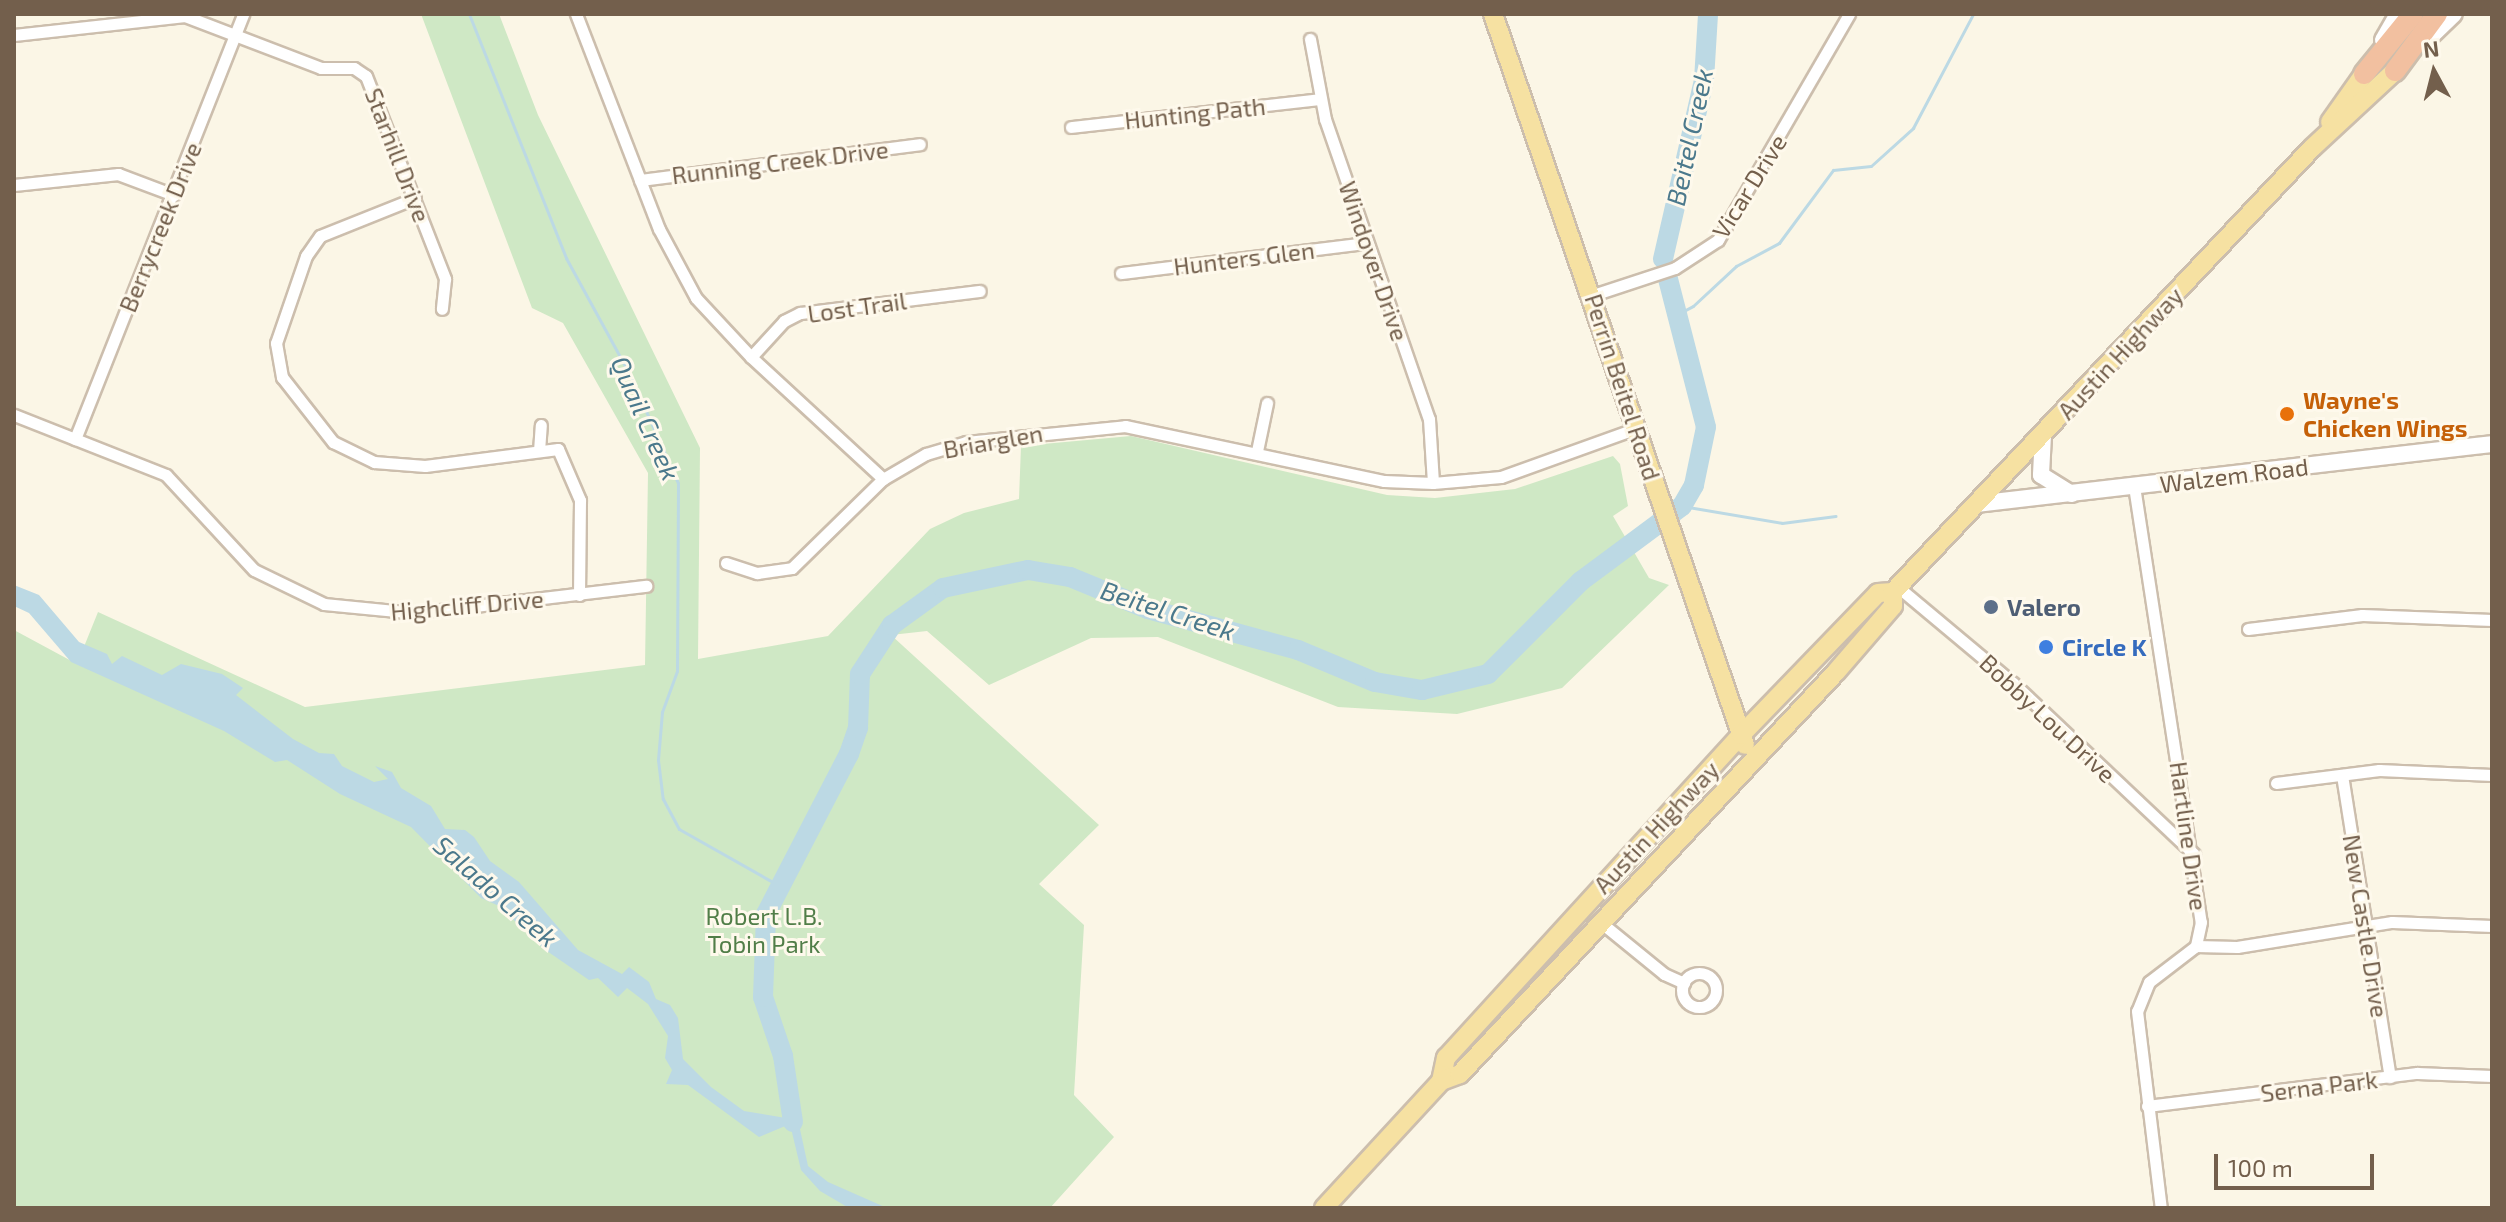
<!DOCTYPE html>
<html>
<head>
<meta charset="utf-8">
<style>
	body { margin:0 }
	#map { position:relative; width:2506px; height:1222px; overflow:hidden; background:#fbf6e6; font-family:"Exo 2",sans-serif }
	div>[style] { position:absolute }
	.green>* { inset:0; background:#cfe8c5 }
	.water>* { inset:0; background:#bcd9e4 }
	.stream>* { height:3px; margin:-1.5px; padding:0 1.5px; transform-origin:1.5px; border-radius:1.5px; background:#bcd9e4 }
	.river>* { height:20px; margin:-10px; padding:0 10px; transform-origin:10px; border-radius:10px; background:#bcd9e4 }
	.roads { filter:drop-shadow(2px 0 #ccbead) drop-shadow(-2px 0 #ccbead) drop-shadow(0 2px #ccbead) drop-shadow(0 -2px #ccbead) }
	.street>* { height:11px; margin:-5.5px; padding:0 5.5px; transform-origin:5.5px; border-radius:5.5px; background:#fff }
	.street>.ring { margin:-5.5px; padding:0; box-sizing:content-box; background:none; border:11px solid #fff; border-radius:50% }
	.secondary>* { height:16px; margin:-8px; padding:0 8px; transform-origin:8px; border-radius:8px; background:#fff }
	.primary>* { height:18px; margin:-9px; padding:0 9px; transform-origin:9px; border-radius:9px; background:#f6e1a2 }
	.highway>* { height:20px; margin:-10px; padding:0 10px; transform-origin:10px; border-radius:10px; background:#f2c0a0 }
	.dots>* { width:22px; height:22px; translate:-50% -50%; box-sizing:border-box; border:4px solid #fef9ec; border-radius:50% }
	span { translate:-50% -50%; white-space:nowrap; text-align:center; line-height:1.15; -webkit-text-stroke:6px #fef9ec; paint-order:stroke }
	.street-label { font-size:24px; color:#735f4c }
	.food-label { font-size:24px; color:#c56008; font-weight:700 }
	.left { translate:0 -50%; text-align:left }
	.service-label { font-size:24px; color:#4e5e75; font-weight:700 }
	.shop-label { font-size:24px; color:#366cbe; font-weight:700 }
	.park-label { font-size:24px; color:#517e48 }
	.water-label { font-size:26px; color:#4b798c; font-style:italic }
	.frame { position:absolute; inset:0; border:16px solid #735f4c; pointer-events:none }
	.north { position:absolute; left:2394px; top:32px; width:80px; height:80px; -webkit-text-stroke:6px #fef9ec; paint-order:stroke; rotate:353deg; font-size:22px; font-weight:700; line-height:32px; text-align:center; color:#735f4c }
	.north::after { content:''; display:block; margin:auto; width:28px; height:36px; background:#735f4c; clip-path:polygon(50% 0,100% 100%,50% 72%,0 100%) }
	.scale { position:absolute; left:2214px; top:1154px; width:160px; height:36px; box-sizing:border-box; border:4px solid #735f4c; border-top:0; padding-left:10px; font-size:24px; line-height:28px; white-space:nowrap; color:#735f4c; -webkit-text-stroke:6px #fef9ec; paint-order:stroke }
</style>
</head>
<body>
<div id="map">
	<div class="green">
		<i style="clip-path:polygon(421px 14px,499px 14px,538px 115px,700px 448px,698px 659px,828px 636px,930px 529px,964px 513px,1019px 499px,1021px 446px,1131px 436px,1387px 495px,1435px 498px,1515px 489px,1613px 456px,1620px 464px,1628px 506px,1613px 516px,1649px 578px,1669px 585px,1562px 688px,1457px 714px,1338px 707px,1158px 637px,1091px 638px,989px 685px,927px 631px,891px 635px,1099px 825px,1039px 884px,1084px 925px,1074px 1095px,1114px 1137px,1050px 1208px,14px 1208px,14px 630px,77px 664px,98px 612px,305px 707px,645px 665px,648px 473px,563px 323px,532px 308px)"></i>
	</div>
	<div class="water">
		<i style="clip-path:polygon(14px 585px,39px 595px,79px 642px,107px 654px,112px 664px,122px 656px,162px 675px,181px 664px,222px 674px,243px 688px,236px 695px,293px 739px,319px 753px,334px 754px,342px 766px,374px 782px,388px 779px,375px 766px,392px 772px,401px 788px,431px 806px,445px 829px,465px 830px,474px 837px,490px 861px,519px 882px,578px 950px,622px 974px,629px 967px,649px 982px,656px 999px,670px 1005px,678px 1018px,683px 1059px,711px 1087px,744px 1111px,798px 1120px,808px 1166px,828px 1182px,887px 1208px,849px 1208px,820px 1191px,801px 1170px,790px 1124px,759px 1137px,688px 1085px,666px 1084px,672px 1070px,665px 1058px,668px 1036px,648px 1004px,627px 988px,618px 997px,598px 978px,589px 980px,544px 949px,499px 906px,481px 898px,411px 827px,340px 794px,287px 760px,275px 762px,224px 731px,71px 662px,29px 613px,14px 606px)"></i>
	</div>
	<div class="stream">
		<i style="left:469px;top:14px;width:263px;rotate:68.3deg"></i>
		<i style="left:566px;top:258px;width:131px;rotate:61.3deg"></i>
		<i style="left:629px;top:373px;width:120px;rotate:66deg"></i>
		<i style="left:678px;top:483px;width:188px;rotate:90.3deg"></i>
		<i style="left:677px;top:671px;width:44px;rotate:110.1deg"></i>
		<i style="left:662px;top:712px;width:48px;rotate:94.8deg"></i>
		<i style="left:658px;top:760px;width:39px;rotate:83deg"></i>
		<i style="left:663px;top:799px;width:34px;rotate:62deg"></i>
		<i style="left:679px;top:829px;width:114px;rotate:29.5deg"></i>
		<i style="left:1676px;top:315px;width:19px;rotate:-28deg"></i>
		<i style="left:1693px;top:306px;width:59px;rotate:-42.9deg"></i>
		<i style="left:1736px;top:266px;width:49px;rotate:-28.1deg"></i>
		<i style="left:1779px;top:243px;width:91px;rotate:-53.5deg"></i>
		<i style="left:1833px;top:170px;width:38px;rotate:-6deg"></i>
		<i style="left:1871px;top:166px;width:57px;rotate:-42.1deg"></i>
		<i style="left:1913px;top:128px;width:129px;rotate:-62.2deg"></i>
		<i style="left:1682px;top:506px;width:101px;rotate:9.6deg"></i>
		<i style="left:1782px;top:523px;width:54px;rotate:-7.4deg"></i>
	</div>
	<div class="river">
		<i style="left:1663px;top:259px;width:184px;rotate:-77.1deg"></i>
		<i style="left:1704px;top:80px;width:66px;rotate:-86.5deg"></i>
		<i style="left:793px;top:1122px;width:67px;rotate:-98.6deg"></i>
		<i style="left:783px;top:1056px;width:62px;rotate:-108.7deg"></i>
		<i style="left:763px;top:997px;width:83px;rotate:-87.9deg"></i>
		<i style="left:766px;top:914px;width:180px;rotate:-62.6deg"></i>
		<i style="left:849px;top:754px;width:28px;rotate:-71deg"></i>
		<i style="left:858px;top:728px;width:54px;rotate:-87.9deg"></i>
		<i style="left:860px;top:674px;width:59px;rotate:-56.9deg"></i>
		<i style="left:892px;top:625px;width:63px;rotate:-36deg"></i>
		<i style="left:943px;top:588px;width:87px;rotate:-12deg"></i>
		<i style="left:1028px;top:570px;width:43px;rotate:9.5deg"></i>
		<i style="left:1070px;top:577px;width:84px;rotate:22.3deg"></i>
		<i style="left:1148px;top:609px;width:156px;rotate:15.3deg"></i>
		<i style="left:1298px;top:650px;width:83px;rotate:22.6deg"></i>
		<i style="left:1375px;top:682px;width:48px;rotate:9.7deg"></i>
		<i style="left:1422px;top:690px;width:68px;rotate:-13.6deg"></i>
		<i style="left:1488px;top:674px;width:132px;rotate:-45deg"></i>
		<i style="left:1581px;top:581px;width:126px;rotate:-36.6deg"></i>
		<i style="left:1682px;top:506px;width:24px;rotate:-60deg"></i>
		<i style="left:1694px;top:485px;width:59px;rotate:-78.3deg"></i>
		<i style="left:1706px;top:427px;width:153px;rotate:-104.4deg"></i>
	</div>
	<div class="roads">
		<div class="street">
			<i style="left:576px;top:14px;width:230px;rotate:68.9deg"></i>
			<i style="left:659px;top:229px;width:78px;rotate:61.8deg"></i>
			<i style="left:696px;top:298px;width:81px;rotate:47deg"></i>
			<i style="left:751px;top:357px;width:180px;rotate:42.7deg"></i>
			<i style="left:14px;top:35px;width:172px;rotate:-6.3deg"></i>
			<i style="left:185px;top:16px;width:146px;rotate:20.9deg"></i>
			<i style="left:321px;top:68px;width:33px"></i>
			<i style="left:354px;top:68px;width:14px;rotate:34deg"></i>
			<i style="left:366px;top:76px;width:218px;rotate:68.7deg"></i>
			<i style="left:445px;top:279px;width:30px;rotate:96deg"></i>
			<i style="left:1310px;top:39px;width:81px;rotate:79.4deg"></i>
			<i style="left:1325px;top:119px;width:318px;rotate:70.9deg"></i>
			<i style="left:1429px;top:419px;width:64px;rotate:86.4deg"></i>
			<i style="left:1071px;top:127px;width:251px;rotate:-6.4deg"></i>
			<i style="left:640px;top:180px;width:282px;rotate:-7.3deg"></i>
			<i style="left:14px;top:185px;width:105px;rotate:-6deg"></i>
			<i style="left:118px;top:174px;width:60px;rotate:20.6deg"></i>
			<i style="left:415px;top:198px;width:102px;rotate:158.2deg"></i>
			<i style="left:320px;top:236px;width:24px;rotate:125deg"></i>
			<i style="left:306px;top:256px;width:92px;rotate:109deg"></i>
			<i style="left:276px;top:343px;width:35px;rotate:80deg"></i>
			<i style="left:282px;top:377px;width:83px;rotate:51.9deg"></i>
			<i style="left:333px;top:442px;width:46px;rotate:26deg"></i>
			<i style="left:374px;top:462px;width:51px;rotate:4.5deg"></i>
			<i style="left:425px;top:466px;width:134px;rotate:-7.3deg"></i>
			<i style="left:558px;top:449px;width:56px;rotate:66.7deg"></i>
			<i style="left:580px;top:500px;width:95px;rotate:90.6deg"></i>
			<i style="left:1121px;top:273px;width:248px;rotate:-7deg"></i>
			<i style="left:1593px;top:295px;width:86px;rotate:-18.2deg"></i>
			<i style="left:1675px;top:268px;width:51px;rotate:-33.1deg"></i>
			<i style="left:1718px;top:240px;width:261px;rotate:-59.9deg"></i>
			<i style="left:751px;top:357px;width:49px;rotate:-47.5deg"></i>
			<i style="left:784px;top:321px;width:18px;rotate:-27deg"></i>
			<i style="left:800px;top:313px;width:181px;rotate:-7deg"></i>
			<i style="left:14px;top:415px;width:163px;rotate:21.5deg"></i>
			<i style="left:166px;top:475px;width:129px;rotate:47.2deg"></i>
			<i style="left:254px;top:570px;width:78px;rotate:25.9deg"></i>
			<i style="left:324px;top:604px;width:91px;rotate:5.6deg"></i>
			<i style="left:415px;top:613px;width:233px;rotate:-6.7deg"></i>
			<i style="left:75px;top:439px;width:457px;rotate:-68.4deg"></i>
			<i style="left:539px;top:451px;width:26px;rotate:-86deg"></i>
			<i style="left:1257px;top:451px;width:49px;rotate:-78.2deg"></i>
			<i style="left:2134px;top:486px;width:441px;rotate:81.3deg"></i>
			<i style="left:2201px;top:922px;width:25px;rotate:102deg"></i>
			<i style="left:2196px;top:946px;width:59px;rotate:142.5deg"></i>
			<i style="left:2149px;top:982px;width:31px;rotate:112deg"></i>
			<i style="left:2137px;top:1011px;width:198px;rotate:83.1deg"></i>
			<i style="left:726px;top:563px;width:33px;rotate:18deg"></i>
			<i style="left:757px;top:573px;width:35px;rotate:-8deg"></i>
			<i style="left:792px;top:568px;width:127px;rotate:-44.4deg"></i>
			<i style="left:883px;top:479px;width:50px;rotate:-30.2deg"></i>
			<i style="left:926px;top:454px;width:42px;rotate:-16.7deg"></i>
			<i style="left:966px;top:442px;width:160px;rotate:-5.7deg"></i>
			<i style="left:1125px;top:426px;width:265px;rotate:12deg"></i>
			<i style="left:1384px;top:481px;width:49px;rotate:2.3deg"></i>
			<i style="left:1433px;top:483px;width:68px;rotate:-5deg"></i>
			<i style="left:1501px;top:477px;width:145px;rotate:-19.8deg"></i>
			<i style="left:1898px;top:587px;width:150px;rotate:39.9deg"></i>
			<i style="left:2013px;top:683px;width:249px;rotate:43.4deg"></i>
			<i style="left:2248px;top:629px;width:115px;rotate:-7deg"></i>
			<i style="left:2362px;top:615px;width:130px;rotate:2.2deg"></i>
			<i style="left:2342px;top:775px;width:306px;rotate:81deg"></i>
			<i style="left:2276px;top:783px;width:104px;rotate:-7.2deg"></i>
			<i style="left:2379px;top:770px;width:113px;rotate:2.5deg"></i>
			<i style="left:1599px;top:921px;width:84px;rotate:39.2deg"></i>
			<i style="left:1664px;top:974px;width:22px;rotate:24deg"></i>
			<i style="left:2196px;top:946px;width:41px;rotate:1.4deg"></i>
			<i style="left:2237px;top:947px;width:157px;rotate:-9.2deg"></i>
			<i style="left:2392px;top:922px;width:100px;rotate:2.3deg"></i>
			<i class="ring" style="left:1682px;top:973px;width:23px;height:23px"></i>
			<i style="left:2147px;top:1106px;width:272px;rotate:-7deg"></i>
			<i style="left:2417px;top:1073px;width:75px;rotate:2.3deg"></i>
		</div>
		<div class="secondary">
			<i style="left:2383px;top:40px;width:30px;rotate:-60deg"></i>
			<i style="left:2425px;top:42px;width:40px;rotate:-44deg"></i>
			<i style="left:2043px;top:435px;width:40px;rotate:92.9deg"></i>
			<i style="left:2041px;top:475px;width:36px;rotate:32deg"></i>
			<i style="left:1976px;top:504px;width:519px;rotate:-6.63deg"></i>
		</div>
		<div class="primary">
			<i style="left:1493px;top:14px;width:773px;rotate:70.98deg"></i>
			<i style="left:2330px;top:122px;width:59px;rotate:-54.7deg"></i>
			<i style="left:1441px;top:1081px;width:24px;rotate:-78deg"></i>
			<i style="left:1446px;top:1058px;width:437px;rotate:-47.6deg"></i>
			<i style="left:1741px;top:735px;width:197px;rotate:-46deg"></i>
			<i style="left:1878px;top:593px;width:15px;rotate:-4deg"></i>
			<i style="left:1893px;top:592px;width:610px;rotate:-46.66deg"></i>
			<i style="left:2312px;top:148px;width:113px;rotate:-42.9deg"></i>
			<i style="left:1324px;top:1208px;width:173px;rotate:-47.3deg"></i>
			<i style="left:1441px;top:1081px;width:20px;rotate:-20deg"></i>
			<i style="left:1460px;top:1074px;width:550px;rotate:-46.91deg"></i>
			<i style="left:1836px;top:672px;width:87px;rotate:-49.2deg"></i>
			<i style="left:1893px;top:606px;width:14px;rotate:-90deg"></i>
		</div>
		<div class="highway">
			<i style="left:2395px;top:71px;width:71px;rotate:-53.6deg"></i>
			<i style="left:2364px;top:74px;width:77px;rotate:-50.8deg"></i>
		</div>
	</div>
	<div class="dots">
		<i style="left:2287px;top:414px;background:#e8710a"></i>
		<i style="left:1991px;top:607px;background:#5c6f8a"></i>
		<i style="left:2046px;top:647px;background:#3f7fe0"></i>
	</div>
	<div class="street-label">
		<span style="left:1195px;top:113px;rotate:-6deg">Hunting Path</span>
		<span style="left:398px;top:155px;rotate:69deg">Starhill Drive</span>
		<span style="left:780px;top:162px;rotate:-7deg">Running Creek Drive</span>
		<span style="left:1749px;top:186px;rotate:-58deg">Vicar Drive</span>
		<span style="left:160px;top:227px;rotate:-68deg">Berrycreek Drive</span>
		<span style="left:1244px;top:258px;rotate:-7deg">Hunters Glen</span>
		<span style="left:1374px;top:261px;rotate:71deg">Windover Drive</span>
		<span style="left:857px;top:307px;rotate:-8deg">Lost Trail</span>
		<span style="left:2120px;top:353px;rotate:-47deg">Austin Highway</span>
		<span style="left:1623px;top:387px;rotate:72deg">Perrin Beitel Road</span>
		<span style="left:993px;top:441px;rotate:-10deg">Briarglen</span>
		<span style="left:2234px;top:475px;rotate:-7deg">Walzem Road</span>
		<span style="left:467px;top:605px;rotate:-5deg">Highcliff Drive</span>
		<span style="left:2048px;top:718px;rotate:43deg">Bobby Lou Drive</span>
		<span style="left:1656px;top:827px;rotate:-47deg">Austin Highway</span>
		<span style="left:2189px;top:836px;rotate:82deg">Hartline Drive</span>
		<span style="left:2366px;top:926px;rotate:81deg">New Castle Drive</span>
		<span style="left:2319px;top:1086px;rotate:-7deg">Serna Park</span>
	</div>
	<div class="food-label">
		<span class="left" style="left:2303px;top:414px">Wayne's<br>Chicken Wings</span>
	</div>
	<div class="service-label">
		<span class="left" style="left:2007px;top:607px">Valero</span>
	</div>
	<div class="shop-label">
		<span class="left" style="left:2062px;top:647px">Circle K</span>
	</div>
	<div class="park-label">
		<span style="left:764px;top:930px">Robert L.B.<br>Tobin Park</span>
	</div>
	<div class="water-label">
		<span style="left:1689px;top:137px;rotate:-78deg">Beitel Creek</span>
		<span style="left:646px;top:418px;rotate:66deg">Quail Creek</span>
		<span style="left:1168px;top:610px;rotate:18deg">Beitel Creek</span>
		<span style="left:496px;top:891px;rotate:41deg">Salado Creek</span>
	</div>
	<div class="frame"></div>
	<div class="north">N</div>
	<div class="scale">100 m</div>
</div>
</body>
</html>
